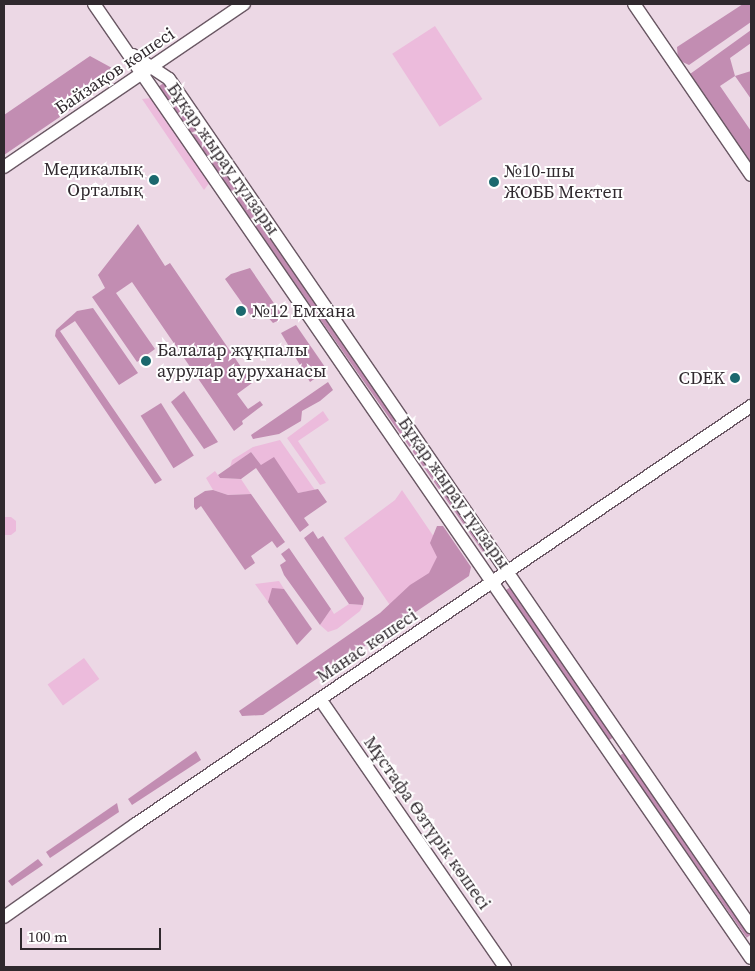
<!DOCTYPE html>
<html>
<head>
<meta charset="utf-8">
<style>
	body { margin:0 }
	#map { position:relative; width:755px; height:971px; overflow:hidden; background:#ecd8e5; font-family:"Source Serif 4",serif }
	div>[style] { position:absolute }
	.green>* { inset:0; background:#ecbbdc; transform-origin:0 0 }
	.forest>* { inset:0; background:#c28db2; transform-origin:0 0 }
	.roads { filter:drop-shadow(1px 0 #6a5864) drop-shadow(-1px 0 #6a5864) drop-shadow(0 1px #6a5864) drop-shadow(0 -1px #6a5864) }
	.minor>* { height:12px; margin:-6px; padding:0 6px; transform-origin:6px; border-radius:6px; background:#fff }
	.dots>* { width:14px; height:14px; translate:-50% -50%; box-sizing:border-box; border:2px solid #fff; border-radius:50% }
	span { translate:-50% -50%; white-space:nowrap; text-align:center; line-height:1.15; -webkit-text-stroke:4px #fff; paint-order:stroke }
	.street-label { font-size:18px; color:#30292e }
	.poi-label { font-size:18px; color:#30292e }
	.right { translate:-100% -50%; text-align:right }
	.left { translate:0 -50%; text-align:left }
	.frame { position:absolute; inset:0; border:5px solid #30292e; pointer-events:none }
	.scale { position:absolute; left:20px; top:928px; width:141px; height:22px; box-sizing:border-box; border:2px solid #30292e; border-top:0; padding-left:6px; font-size:15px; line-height:18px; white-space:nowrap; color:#30292e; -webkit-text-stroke:4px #fff; paint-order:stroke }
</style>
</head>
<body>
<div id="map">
	<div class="green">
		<i style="left:435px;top:26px;width:87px;height:51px;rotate:57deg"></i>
		<i style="clip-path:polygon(151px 98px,210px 182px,204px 190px,142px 99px)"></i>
		<i style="clip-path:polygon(323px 411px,329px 420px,298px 441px,326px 483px,320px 485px,287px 438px)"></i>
		<i style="clip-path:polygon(280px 440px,315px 490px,298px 493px,261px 465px,251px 452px,230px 467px,232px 460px,253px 447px)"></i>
		<i style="clip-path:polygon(215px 471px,220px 478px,241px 479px,251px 494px,228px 495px,213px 490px,206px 478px)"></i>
		<i style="clip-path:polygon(402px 490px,460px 575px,398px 617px,344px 538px,395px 500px)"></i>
		<i style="clip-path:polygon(4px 517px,11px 517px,16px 521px,16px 531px,11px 535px,4px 535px)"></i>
		<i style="clip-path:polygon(279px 581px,284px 589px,273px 589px,268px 602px,255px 584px)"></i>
		<i style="clip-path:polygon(349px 604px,363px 605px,360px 611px,337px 629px,328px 632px,320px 625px,331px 609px,334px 614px)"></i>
		<i style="left:84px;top:658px;width:26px;height:45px;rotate:54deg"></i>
	</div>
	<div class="forest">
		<i style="clip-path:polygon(743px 4px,751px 4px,751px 22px,689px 65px,678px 60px,677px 47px)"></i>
		<i style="clip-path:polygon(751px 30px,751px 43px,730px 58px,735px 76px,751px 71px,751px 99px,735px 76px,720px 86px,751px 131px,751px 166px,690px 74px)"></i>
		<i style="clip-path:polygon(90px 56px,123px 74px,4px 155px,4px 115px)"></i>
		<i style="left:165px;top:82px;width:575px;height:9px;rotate:55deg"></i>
		<i style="clip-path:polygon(138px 224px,165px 266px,170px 263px,252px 383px,237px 394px,248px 409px,260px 401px,263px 405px,242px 421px,243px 424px,234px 431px,132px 282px,116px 293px,155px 349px,137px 362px,92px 297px,105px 288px,98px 275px)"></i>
		<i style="clip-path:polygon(250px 268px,284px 318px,273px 323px,264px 313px,254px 320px,225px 279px,231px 274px)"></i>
		<i style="clip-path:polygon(93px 308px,138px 373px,119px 385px,75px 321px,60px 331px,162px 480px,155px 484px,55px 336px,56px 330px,77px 311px)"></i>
		<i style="clip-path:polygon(296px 325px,327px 370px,310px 382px,281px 333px)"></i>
		<i style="clip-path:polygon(328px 382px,333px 390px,320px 401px,302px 411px,301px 421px,279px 434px,253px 439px,251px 435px)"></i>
		<i style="clip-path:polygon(184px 391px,218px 442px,204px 449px,171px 402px)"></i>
		<i style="left:161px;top:403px;width:62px;height:24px;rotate:58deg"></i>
		<i style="clip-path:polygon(251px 452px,261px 465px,274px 457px,298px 493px,318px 489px,327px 502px,304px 518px,309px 525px,300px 532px,256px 468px,241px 479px,220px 478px,218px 475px)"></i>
		<i style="clip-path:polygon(213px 490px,228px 495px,251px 494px,285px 542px,277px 548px,272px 541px,251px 556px,255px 563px,245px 570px,201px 506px,196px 510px,194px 507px,194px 498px,205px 491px)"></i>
		<i style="clip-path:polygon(437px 526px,443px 526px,471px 567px,469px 576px,263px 715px,242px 716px,239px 711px,380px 613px,410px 585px,429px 573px,437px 557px,430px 543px)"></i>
		<i style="clip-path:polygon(313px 531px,318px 539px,323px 536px,364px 598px,363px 605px,349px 604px,304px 538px)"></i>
		<i style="clip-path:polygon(289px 548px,331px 609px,320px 625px,284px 575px,280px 565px,286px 561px,281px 554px)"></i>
		<i style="left:512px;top:586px;width:182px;height:9px;rotate:56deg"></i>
		<i style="clip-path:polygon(272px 588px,284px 589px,312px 629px,297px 645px,268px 602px)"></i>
		<i style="clip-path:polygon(196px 751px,201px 760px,132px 805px,128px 799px)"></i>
		<i style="left:625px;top:752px;width:222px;height:7px;rotate:55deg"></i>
		<i style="clip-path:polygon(117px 803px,119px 812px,50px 858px,46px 852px)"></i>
		<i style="clip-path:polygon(38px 859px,43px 865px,12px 886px,8px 881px)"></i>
	</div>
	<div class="roads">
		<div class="minor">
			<i style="left:94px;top:4px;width:1158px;rotate:55.45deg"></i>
			<i style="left:634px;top:4px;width:207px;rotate:55.6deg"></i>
			<i style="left:133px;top:55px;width:43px;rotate:33.7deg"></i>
			<i style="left:169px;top:79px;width:1029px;rotate:55.54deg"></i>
			<i style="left:4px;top:167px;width:290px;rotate:-34.2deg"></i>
			<i style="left:320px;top:699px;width:326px;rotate:55.4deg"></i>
			<i style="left:4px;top:917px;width:161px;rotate:-35.2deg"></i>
			<i style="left:136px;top:824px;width:744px;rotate:-34.2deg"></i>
		</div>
	</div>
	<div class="dots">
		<i style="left:154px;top:180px;background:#1b686e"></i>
		<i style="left:494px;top:182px;background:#1b686e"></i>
		<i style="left:241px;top:311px;background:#1b686e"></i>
		<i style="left:146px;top:361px;background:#1b686e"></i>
		<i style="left:735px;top:378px;background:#1b686e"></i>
	</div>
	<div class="street-label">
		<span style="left:115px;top:71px;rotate:-34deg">Байзақов көшесі</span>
		<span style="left:223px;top:159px;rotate:55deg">Бұқар жырау гүлзары</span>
		<span style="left:454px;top:493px;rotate:55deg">Бұқар жырау гүлзары</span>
		<span style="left:367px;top:646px;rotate:-34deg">Манас көшесі</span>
		<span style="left:427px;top:823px;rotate:55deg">Мұстафа Өзтүрік көшесі</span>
	</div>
	<div class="poi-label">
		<span class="right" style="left:143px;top:180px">Медикалық<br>Орталық</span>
		<span class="left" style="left:504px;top:182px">№10-шы<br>ЖОББ Мектеп</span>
		<span class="left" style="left:252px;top:311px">№12 Емхана</span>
		<span class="left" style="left:157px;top:361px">Балалар жұқпалы<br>аурулар ауруханасы</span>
		<span class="right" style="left:725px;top:378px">CDEK</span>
	</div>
	<div class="frame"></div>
	<div class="scale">100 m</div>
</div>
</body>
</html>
